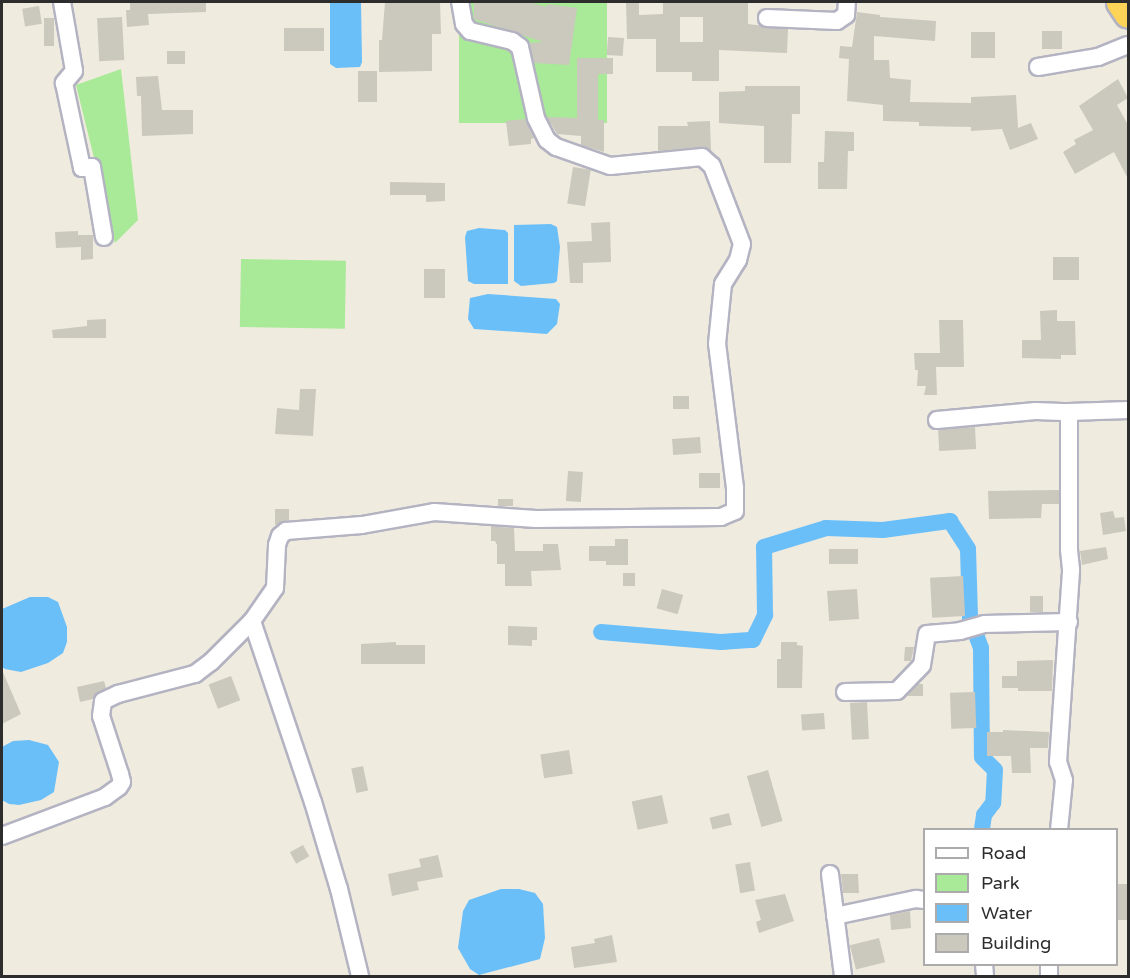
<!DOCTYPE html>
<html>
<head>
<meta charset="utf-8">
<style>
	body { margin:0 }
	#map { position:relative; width:1130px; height:978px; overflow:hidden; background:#f0ebdf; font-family:"Varela Round",sans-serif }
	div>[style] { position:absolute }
	.green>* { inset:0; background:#a8ea97; transform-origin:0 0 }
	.water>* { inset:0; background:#6abff9 }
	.canal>* { height:16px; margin:-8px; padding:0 8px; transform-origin:8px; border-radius:8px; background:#6abff9 }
	.building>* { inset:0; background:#cbc8be; transform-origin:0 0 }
	.roads { filter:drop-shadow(2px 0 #b3b3c2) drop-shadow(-2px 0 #b3b3c2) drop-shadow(0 2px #b3b3c2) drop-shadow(0 -2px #b3b3c2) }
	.minor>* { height:16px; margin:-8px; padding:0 8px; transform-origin:8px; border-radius:8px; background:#fff }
	.trunk>* { height:27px; margin:-13.5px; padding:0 13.5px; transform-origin:13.5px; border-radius:13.5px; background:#fed458 }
	span { translate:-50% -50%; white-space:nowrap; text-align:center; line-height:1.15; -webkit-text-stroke:4.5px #fff; paint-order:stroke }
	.frame { position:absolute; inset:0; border:3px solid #2d2d2d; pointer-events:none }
	.legend { position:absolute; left:923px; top:828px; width:195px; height:138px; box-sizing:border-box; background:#fff; border:2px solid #ababab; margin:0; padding:8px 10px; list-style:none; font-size:18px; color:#2d2d2d }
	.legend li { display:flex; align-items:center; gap:12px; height:30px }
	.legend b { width:30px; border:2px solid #ababab }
</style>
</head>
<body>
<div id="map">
	<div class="green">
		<i style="left:459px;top:2px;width:148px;height:121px"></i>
		<i style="clip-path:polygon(121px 69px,138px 220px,115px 243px,76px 85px)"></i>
		<i style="left:241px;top:259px;width:105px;height:68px;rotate:1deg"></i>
	</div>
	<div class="water">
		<i style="clip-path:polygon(330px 2px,361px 2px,362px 62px,360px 67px,336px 68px,330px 64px)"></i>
		<i style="clip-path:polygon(514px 225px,551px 224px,557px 227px,560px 247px,557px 281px,554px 283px,521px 286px,514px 281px)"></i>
		<i style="clip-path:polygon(479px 228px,505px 230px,508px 233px,508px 284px,474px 284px,468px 281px,465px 237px,467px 231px)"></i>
		<i style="clip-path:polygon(488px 294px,556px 299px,560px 304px,557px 324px,547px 334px,474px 329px,468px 319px,470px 298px)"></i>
		<i style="clip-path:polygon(30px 597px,48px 597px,58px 602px,67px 627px,67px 642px,63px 653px,48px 663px,21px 672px,5px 669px,2px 667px,2px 609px)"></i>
		<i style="clip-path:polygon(29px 740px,48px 745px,59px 762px,54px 792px,41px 800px,19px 805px,9px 804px,2px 800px,2px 747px,13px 741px)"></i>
		<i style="clip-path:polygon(501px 889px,519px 889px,535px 893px,543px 904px,545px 938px,540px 959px,479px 975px,470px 969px,458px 948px,463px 911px,469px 900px)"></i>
	</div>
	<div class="canal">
		<i style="left:601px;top:632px;width:120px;rotate:4.8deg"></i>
		<i style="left:721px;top:642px;width:32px;rotate:-4deg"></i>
		<i style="left:753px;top:640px;width:28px;rotate:-64deg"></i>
		<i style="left:765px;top:615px;width:68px;rotate:-90.8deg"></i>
		<i style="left:764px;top:547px;width:65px;rotate:-17deg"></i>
		<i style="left:826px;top:528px;width:57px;rotate:2deg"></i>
		<i style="left:883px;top:530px;width:68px;rotate:-7.7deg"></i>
		<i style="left:950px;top:521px;width:33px;rotate:57deg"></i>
		<i style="left:968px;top:549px;width:69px;rotate:88.3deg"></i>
		<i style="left:970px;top:618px;width:32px;rotate:70deg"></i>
		<i style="left:981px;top:648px;width:109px;rotate:89.5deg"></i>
		<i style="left:982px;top:757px;width:18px;rotate:45deg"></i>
		<i style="left:995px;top:770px;width:33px;rotate:93deg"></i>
		<i style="left:993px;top:803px;width:15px;rotate:127deg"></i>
		<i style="left:984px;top:815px;width:15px;rotate:98deg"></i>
	</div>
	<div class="building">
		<i style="clip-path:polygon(130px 2px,206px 2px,206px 12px,148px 14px,149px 25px,127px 27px,126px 10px,130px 10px)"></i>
		<i style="clip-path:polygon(385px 2px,440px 2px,441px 34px,432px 34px,432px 71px,379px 72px,379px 40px,382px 40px)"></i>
		<i style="clip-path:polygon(474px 2px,528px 2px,547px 7px,547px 4px,577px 8px,569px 65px,534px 63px,529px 43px,543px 42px,474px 19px)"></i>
		<i style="clip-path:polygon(evenodd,626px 2px,639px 2px,639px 15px,663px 14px,663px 2px,748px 2px,748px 24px,788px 29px,787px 53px,719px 50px,719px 81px,692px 81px,692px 72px,656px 72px,656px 39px,627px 39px,626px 2px,680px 17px,703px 17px,703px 42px,680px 42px,680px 17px)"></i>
		<i style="left:39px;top:6px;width:18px;height:17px;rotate:81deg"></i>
		<i style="clip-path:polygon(857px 12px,880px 15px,880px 17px,936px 21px,935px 41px,874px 36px,874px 60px,889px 60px,890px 78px,911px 80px,910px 102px,971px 103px,971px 97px,1016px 95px,1018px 128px,1031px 123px,1038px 139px,1010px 150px,1002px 129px,971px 131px,971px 127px,919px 126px,919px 122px,883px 121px,883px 105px,847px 101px,849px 59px,839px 58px,840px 46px,852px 47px)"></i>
		<i style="left:122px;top:17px;width:43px;height:25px;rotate:87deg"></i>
		<i style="left:44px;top:18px;width:10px;height:28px"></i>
		<i style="left:284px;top:28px;width:40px;height:23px"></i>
		<i style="left:1042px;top:31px;width:20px;height:18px"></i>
		<i style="left:971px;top:32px;width:24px;height:26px"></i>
		<i style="left:608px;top:37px;width:16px;height:18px;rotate:4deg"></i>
		<i style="left:185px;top:51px;width:13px;height:18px;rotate:90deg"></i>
		<i style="clip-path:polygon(577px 58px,613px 58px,613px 74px,598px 74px,598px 120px,604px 120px,604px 152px,581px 145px,581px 136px,557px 134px,547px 117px,577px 118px)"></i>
		<i style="left:358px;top:71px;width:19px;height:31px"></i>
		<i style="clip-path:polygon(158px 76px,162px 110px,193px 110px,193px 134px,142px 136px,141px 96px,137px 96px,136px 77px)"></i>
		<i style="clip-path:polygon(1118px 79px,1128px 98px,1117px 105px,1128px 125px,1128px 179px,1114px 152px,1075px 174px,1063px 152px,1076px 144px,1074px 140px,1093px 130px,1079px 106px)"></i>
		<i style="clip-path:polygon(745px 86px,800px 86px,800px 114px,792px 114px,791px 163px,764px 163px,764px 126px,719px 123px,719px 92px,745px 91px)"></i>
		<i style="clip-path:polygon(525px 119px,534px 138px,531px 139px,531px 144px,509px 146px,506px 121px)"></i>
		<i style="clip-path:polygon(710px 121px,711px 151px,701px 147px,658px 151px,658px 126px,688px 126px,687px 122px)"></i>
		<i style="clip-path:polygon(825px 131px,854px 132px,854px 151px,848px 151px,847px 189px,818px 189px,818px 162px,824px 162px)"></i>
		<i style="left:573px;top:167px;width:18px;height:37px;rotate:9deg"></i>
		<i style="clip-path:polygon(390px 182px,445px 183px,445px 201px,426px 202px,426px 195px,390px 195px)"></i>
		<i style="clip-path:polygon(610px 222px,611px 262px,583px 263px,583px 283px,570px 283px,567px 242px,592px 241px,591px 223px)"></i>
		<i style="clip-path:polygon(78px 231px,78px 235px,93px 235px,93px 259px,81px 260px,81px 247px,56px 248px,55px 232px)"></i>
		<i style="left:1053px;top:257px;width:26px;height:23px"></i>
		<i style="left:424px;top:269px;width:21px;height:29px"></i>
		<i style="clip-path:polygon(1057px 310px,1057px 321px,1075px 321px,1076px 355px,1061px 355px,1061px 359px,1022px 358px,1022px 340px,1041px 340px,1040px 311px)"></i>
		<i style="clip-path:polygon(106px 319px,106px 338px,53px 338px,52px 330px,87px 326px,87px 320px)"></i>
		<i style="clip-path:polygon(939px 320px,963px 320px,964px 367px,936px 367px,937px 395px,924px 395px,926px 386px,917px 386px,918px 370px,915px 370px,914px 353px,940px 353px)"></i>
		<i style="clip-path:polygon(300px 389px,316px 389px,313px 436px,275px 434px,277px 408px,299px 410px)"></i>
		<i style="left:689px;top:396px;width:13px;height:16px;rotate:90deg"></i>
		<i style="left:975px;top:427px;width:22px;height:37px;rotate:87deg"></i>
		<i style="left:700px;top:437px;width:16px;height:28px;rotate:86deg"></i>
		<i style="left:568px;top:471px;width:15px;height:30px;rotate:4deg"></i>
		<i style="left:699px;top:473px;width:21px;height:15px"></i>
		<i style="clip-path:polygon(1059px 490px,1059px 504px,1042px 504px,1041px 518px,989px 519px,988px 491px)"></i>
		<i style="left:498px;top:499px;width:15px;height:7px"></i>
		<i style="clip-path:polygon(275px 509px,289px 509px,289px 520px,275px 525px)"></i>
		<i style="clip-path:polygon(1113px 511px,1115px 518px,1124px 517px,1126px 531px,1103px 535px,1100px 513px)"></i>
		<i style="clip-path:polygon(491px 526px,514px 528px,515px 551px,543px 551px,543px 544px,558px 544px,561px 570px,531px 571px,532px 586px,505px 586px,505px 564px,497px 564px,497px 545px,495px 541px,491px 541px)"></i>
		<i style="clip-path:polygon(615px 539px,628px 539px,628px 565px,606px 565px,606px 561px,589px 561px,589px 546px,615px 546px)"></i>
		<i style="clip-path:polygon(1106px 547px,1108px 559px,1082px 565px,1080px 551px)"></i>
		<i style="left:829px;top:549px;width:29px;height:15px"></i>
		<i style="left:635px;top:573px;width:13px;height:12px;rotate:90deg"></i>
		<i style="left:963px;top:576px;width:40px;height:33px;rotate:87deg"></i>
		<i style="left:662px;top:589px;width:22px;height:20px;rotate:16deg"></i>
		<i style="left:857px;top:589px;width:30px;height:30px;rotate:86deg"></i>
		<i style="left:1030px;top:596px;width:13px;height:16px"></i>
		<i style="clip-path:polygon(508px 626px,537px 627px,537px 640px,532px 640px,532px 646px,508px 645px)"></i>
		<i style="clip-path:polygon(396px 642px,396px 645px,425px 645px,425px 664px,361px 664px,361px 644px)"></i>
		<i style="clip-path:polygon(781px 642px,797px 642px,797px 645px,803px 646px,802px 688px,777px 688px,777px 659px,781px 659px)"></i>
		<i style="clip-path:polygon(905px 647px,914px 647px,911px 661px,904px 661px)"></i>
		<i style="clip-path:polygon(1053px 660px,1052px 691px,1018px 691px,1018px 688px,1002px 688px,1002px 676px,1017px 676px,1017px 661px)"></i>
		<i style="clip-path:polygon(2px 670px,21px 714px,2px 724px)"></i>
		<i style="left:231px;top:676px;width:26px;height:24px;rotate:69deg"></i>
		<i style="clip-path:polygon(104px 681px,106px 688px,95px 694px,93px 699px,80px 702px,77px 687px)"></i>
		<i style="clip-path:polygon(918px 684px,923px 684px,923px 696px,907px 696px)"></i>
		<i style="left:975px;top:692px;width:36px;height:25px;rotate:88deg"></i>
		<i style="left:867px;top:702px;width:37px;height:17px;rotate:87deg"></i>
		<i style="left:824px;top:713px;width:16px;height:23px;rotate:86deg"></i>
		<i style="clip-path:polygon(1003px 730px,1049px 732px,1048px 748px,1030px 748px,1031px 773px,1012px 773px,1011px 756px,987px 756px,987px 732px,1003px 732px)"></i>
		<i style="left:569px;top:750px;width:24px;height:29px;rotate:81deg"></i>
		<i style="left:363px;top:766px;width:25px;height:12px;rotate:78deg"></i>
		<i style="left:768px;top:770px;width:53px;height:22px;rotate:74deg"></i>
		<i style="left:662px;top:795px;width:29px;height:31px;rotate:78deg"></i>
		<i style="left:729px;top:813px;width:12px;height:20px;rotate:76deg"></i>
		<i style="left:303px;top:845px;width:13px;height:15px;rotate:61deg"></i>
		<i style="clip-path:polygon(438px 855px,443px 877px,417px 882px,419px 890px,392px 896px,388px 874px,421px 867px,419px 859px)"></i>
		<i style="left:750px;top:862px;width:29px;height:15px;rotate:80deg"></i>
		<i style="clip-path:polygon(841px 874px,858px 874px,859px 893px,843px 893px)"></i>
		<i style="left:1116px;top:884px;width:12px;height:36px"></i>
		<i style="clip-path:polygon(785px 894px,794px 921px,759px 933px,756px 922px,761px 920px,755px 900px)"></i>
		<i style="clip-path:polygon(910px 911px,911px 928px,891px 930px,890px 915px)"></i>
		<i style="clip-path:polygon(612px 935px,617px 962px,574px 968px,571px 947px,595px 943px,594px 939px)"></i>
		<i style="left:879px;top:938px;width:25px;height:30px;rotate:76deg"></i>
	</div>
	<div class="roads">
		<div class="minor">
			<i style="left:62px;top:2px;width:70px;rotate:80.1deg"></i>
			<i style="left:74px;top:71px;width:16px;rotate:130deg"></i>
			<i style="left:64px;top:83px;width:87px;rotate:78deg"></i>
			<i style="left:82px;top:168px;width:10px;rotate:-6deg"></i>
			<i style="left:92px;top:167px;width:71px;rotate:80.3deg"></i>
			<i style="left:767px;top:18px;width:70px;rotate:2.5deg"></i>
			<i style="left:837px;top:21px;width:11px;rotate:-34deg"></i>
			<i style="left:846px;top:15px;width:13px;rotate:-86deg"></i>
			<i style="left:1038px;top:67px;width:61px;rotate:-9.5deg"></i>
			<i style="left:1098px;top:57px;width:32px;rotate:-22deg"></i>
			<i style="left:937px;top:420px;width:99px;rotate:-5.2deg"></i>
			<i style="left:1036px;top:411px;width:33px;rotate:2deg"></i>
			<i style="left:252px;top:621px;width:191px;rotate:71.4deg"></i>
			<i style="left:313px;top:802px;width:91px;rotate:73.4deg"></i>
			<i style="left:339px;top:889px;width:89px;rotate:76.4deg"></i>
			<i style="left:845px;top:692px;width:52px;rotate:-1.1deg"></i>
			<i style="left:897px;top:691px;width:36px;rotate:-46deg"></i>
			<i style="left:922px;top:665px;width:31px;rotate:-81deg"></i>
			<i style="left:927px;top:634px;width:33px;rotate:-5deg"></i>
			<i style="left:960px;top:631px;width:25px;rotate:-16deg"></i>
			<i style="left:984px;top:624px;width:85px;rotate:-1.3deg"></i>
			<i style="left:1059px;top:830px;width:50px;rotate:-84.3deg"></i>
			<i style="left:1064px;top:780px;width:19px;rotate:-108deg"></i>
			<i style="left:1058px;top:762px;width:193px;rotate:-86.1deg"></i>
			<i style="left:1071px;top:569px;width:20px;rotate:-96deg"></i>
			<i style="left:1069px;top:549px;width:137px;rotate:-90deg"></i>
			<i style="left:1069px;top:412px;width:59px;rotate:-1.9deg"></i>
			<i style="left:2px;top:836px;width:110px;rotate:-20.7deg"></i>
			<i style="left:105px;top:797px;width:17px;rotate:-36deg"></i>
			<i style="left:119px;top:787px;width:6px;rotate:-59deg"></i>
			<i style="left:122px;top:782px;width:8px;rotate:-104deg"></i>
			<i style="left:120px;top:774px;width:61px;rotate:-108.1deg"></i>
			<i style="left:101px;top:716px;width:15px;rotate:-82deg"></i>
			<i style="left:103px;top:701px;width:17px;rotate:-25deg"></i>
			<i style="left:118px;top:694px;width:80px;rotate:-14.6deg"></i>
			<i style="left:195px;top:674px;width:20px;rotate:-37deg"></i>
			<i style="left:211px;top:662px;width:58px;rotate:-45deg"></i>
			<i style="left:252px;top:621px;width:40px;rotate:-55.1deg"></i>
			<i style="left:275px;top:588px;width:43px;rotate:-87.3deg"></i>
			<i style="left:277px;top:545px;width:9px;rotate:-72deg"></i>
			<i style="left:280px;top:536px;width:8px;rotate:-40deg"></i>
			<i style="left:286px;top:531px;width:76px;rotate:-4.5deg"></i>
			<i style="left:362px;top:525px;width:73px;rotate:-10.2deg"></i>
			<i style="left:434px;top:512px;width:102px;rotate:3.9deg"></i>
			<i style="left:536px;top:519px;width:185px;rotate:-0.6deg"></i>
			<i style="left:721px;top:517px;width:15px;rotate:-23deg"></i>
			<i style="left:735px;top:511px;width:23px;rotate:-90deg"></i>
			<i style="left:735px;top:488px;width:145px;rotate:-97.1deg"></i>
			<i style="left:717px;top:344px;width:60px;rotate:-84.3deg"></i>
			<i style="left:723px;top:284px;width:28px;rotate:-58deg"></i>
			<i style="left:738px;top:260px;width:16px;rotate:-76deg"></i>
			<i style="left:742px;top:244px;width:84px;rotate:-111deg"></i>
			<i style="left:712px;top:166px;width:13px;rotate:-138deg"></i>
			<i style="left:702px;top:157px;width:92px;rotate:174.4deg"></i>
			<i style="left:610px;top:166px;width:57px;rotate:-160.6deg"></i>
			<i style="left:556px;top:147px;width:11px;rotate:-142deg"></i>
			<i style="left:547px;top:140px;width:25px;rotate:-117deg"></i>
			<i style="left:536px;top:118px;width:73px;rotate:-102.7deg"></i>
			<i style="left:520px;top:47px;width:10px;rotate:-143deg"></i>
			<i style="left:512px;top:41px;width:43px;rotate:-166.6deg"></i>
			<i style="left:470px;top:31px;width:9px;rotate:-131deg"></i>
			<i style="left:464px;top:24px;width:22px;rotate:-100deg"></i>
			<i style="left:830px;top:874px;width:103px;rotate:82.7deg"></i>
			<i style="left:835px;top:916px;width:83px;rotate:-11.9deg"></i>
			<i style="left:916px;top:899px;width:8px;rotate:7deg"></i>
			<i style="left:984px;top:964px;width:12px;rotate:85deg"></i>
			<i style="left:1049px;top:976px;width:12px;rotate:-90deg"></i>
		</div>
		<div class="trunk">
			<i style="left:1120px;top:2px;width:14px;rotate:56deg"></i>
		</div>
	</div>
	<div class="frame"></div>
	<ul class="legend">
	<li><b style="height:8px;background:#fff"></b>Road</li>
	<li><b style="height:16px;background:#a8ea97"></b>Park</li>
	<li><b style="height:16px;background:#6abff9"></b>Water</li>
	<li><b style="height:16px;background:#cbc8be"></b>Building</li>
	</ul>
</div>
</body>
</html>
